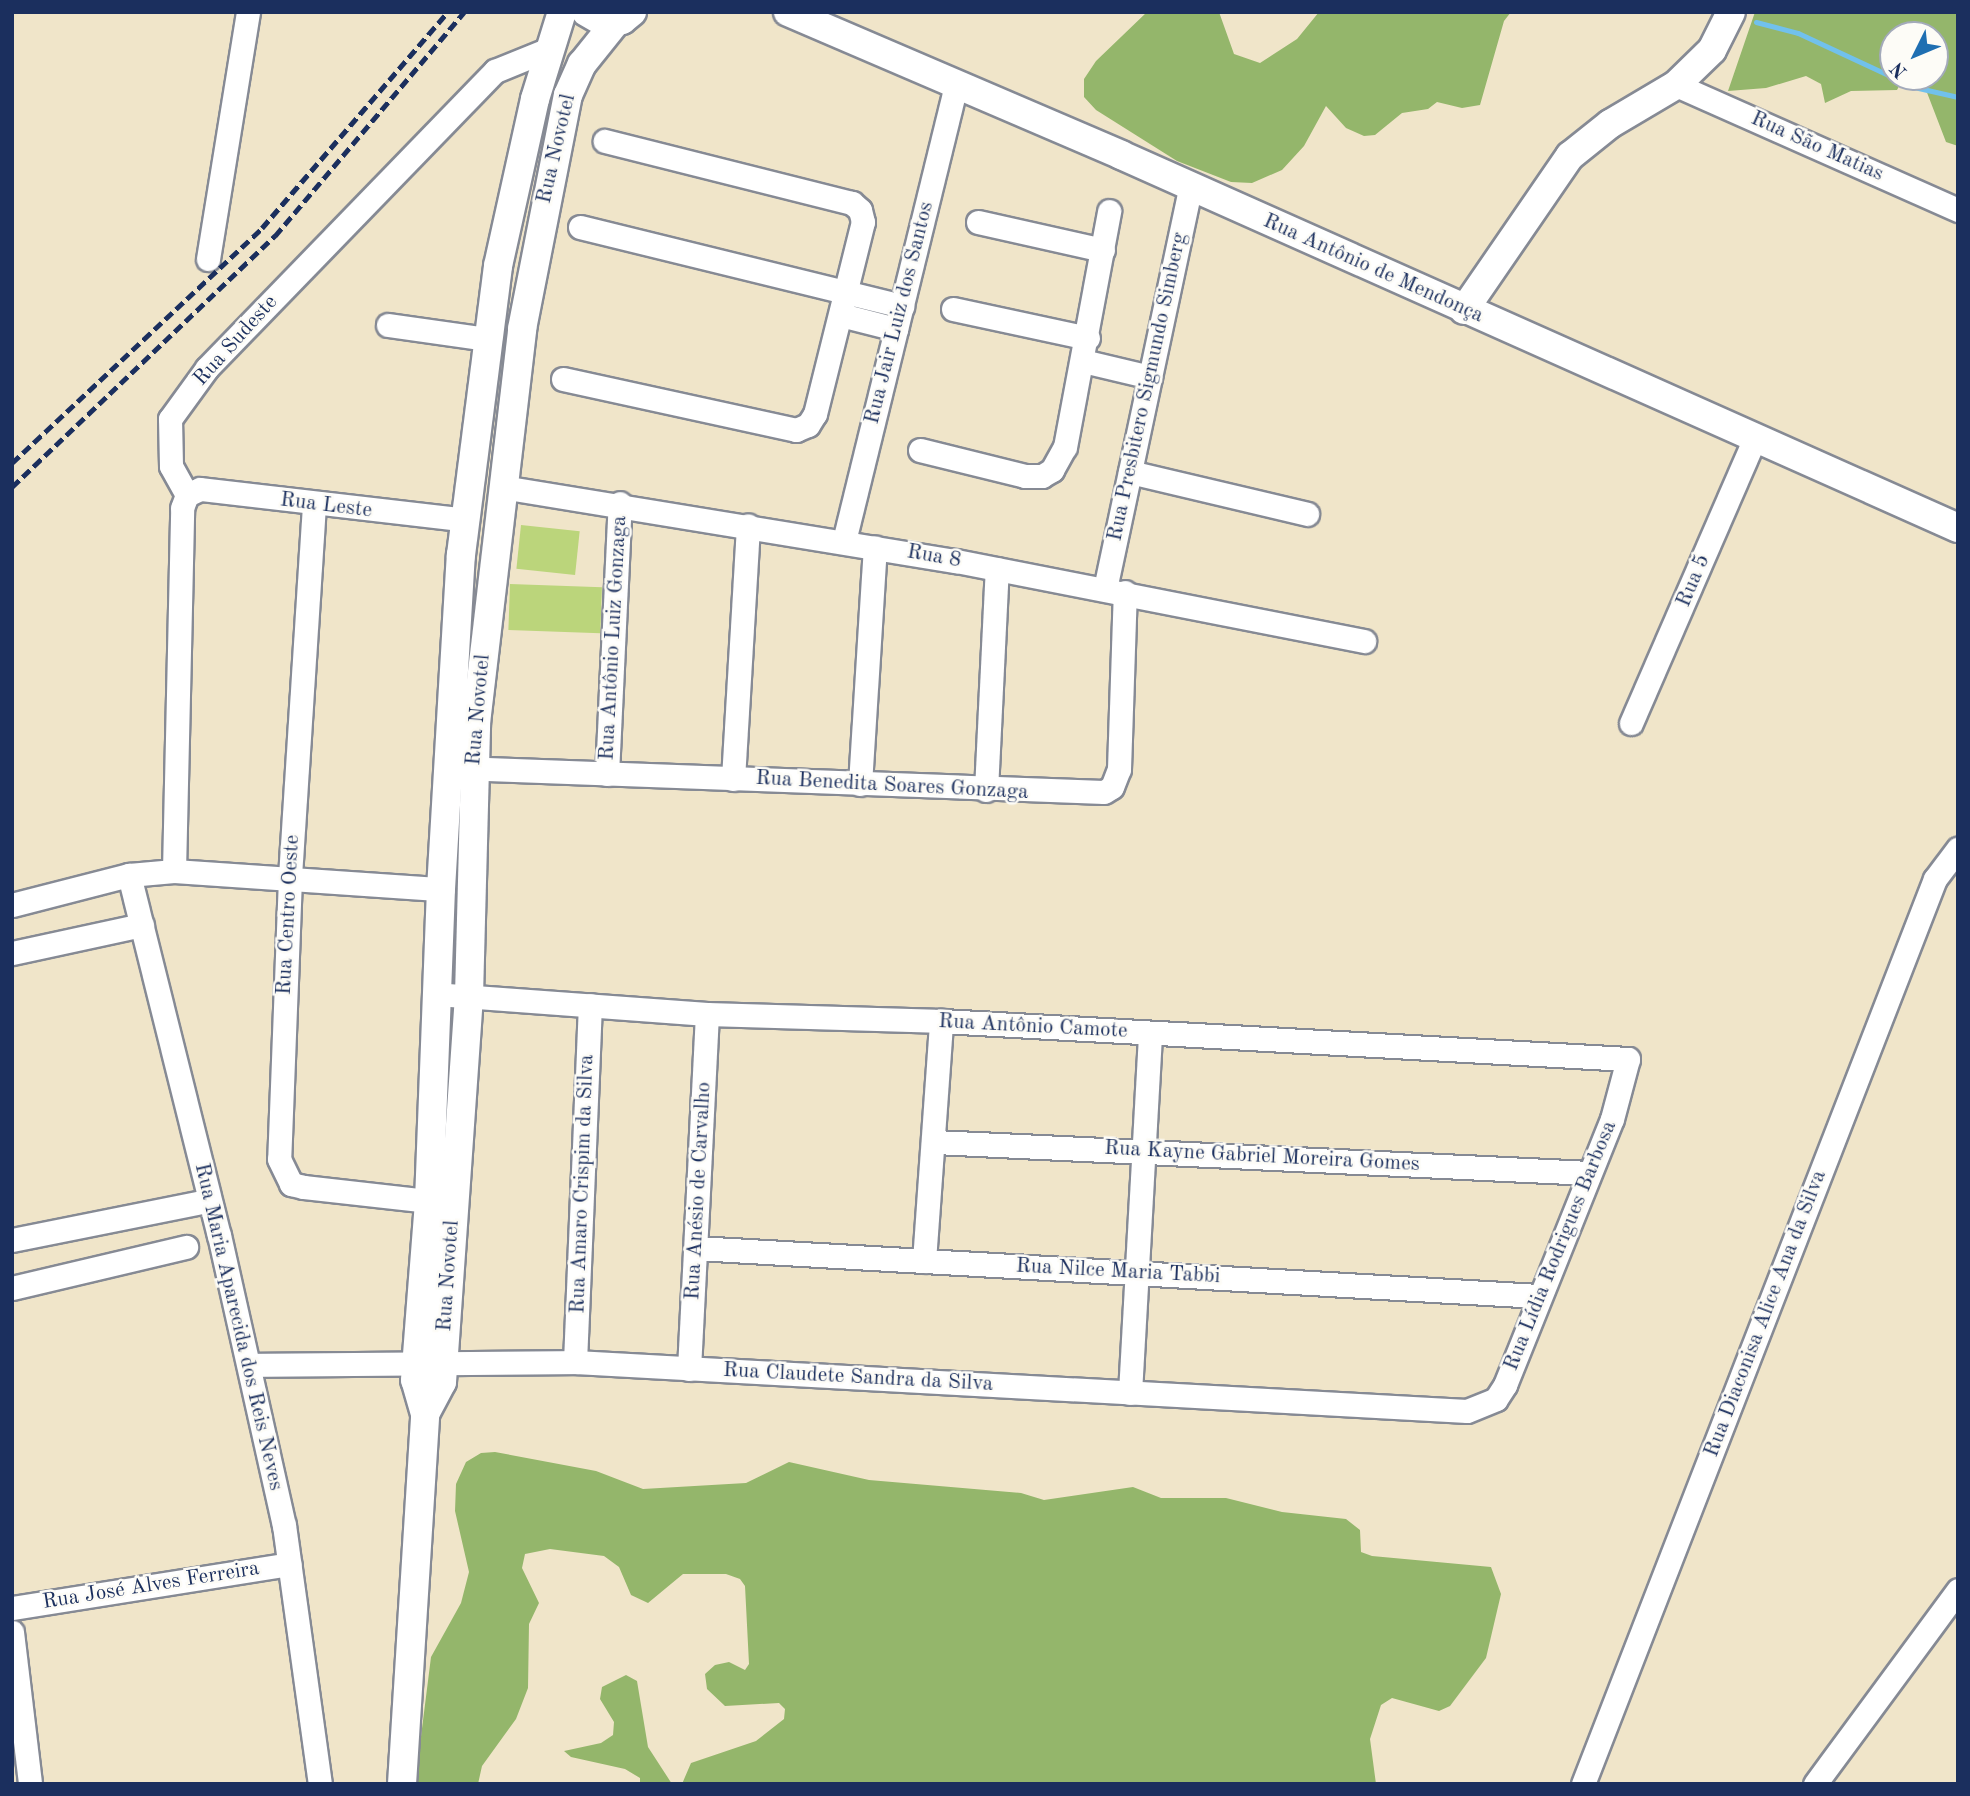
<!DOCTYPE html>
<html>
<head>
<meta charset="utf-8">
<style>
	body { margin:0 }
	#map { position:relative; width:1970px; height:1796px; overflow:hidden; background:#f0e5c9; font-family:"Old Standard TT",serif }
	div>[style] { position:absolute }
	.green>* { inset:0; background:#bbd57b; transform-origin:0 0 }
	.forest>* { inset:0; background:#94b66b }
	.stream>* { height:5px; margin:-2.5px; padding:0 2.5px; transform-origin:2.5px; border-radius:2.5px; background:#71c1ec }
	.roads { filter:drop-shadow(2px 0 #868a94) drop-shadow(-2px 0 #868a94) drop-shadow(0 2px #868a94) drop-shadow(0 -2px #868a94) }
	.minor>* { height:23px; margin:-11.5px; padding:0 11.5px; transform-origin:11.5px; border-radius:11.5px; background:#fff }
	.tertiary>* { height:28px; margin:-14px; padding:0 14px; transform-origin:14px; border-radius:14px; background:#fff }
	.rail>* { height:5px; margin-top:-2.5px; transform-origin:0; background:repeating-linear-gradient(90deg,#1b2f5e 0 10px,transparent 0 15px) }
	span { translate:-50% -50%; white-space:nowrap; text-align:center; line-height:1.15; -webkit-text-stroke:5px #fdfcf7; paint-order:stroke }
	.street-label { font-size:21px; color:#1b2f5e }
	.frame { position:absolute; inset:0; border:14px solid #1b2f5e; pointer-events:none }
	.north { position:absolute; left:1879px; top:21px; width:70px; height:70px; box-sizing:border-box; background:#fdfcf7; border:2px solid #a3aaba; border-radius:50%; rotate:227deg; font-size:19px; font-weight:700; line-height:28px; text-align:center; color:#1b2f5e }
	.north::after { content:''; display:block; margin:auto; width:24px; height:32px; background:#1f6fb2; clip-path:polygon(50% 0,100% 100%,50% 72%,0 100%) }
</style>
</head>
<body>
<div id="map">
	<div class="green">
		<i style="left:521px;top:525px;width:59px;height:44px;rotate:6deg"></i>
		<i style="left:510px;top:584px;width:92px;height:46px;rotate:2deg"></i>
	</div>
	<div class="forest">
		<i style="clip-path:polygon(1147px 12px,1219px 12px,1234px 54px,1260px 63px,1297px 39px,1319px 12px,1511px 12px,1504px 21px,1480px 105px,1462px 108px,1437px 102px,1428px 109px,1402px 113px,1375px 135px,1364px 136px,1346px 128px,1326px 106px,1304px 146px,1282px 170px,1252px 183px,1231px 182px,1177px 161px,1096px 110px,1084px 97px,1084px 79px,1096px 61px)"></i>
		<i style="clip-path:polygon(1755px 12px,1958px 12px,1958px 146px,1946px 142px,1921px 77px,1935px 77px,1935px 35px,1893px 35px,1893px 77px,1904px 77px,1897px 90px,1851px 91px,1825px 103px,1821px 84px,1806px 76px,1766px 88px,1728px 91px)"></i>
		<i style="clip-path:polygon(495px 1452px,596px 1471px,643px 1489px,746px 1483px,789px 1462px,869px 1480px,1021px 1493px,1044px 1500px,1133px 1487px,1161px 1498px,1226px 1498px,1282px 1512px,1346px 1519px,1360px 1530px,1361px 1552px,1372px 1556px,1491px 1567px,1501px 1594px,1486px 1658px,1450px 1706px,1439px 1711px,1392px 1698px,1381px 1705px,1370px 1739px,1376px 1784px,682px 1784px,691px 1763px,756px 1741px,784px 1719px,785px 1709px,779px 1703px,725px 1706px,707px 1689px,705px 1674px,715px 1665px,729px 1662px,745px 1670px,749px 1664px,745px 1586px,740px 1579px,726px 1574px,683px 1574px,648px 1603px,631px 1595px,619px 1567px,604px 1556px,550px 1549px,525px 1554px,522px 1568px,539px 1603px,529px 1624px,528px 1688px,516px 1719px,482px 1766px,478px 1784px,415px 1784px,431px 1657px,461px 1603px,469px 1572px,455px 1511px,456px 1484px,466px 1462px,481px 1453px)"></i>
		<i style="clip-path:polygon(626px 1675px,637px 1681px,648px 1747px,672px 1784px,640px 1784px,640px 1778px,625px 1769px,571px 1757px,564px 1751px,601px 1743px,613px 1735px,614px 1722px,600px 1699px,602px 1687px)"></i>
	</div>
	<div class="stream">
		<i style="left:1756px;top:22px;width:43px;rotate:14.7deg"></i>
		<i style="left:1798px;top:33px;width:128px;rotate:25deg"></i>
		<i style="left:1914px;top:87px;width:45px;rotate:12.8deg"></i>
	</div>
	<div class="roads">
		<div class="minor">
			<i style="left:1676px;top:85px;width:308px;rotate:23.9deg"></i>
			<i style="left:978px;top:222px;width:128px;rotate:12.6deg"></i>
			<i style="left:580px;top:227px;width:332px;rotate:13.8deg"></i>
			<i style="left:208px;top:259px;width:250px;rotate:-80.8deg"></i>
			<i style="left:953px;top:309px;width:138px;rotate:12.1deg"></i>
			<i style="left:841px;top:315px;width:57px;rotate:14.3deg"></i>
			<i style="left:388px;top:325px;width:100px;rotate:8deg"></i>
			<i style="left:1083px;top:361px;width:69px;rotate:13.4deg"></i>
			<i style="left:563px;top:379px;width:239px;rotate:12.3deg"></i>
			<i style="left:796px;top:430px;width:13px;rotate:-23deg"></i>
			<i style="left:808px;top:425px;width:13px;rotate:-58deg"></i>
			<i style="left:815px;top:414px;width:198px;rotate:-76deg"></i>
			<i style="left:863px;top:222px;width:12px;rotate:-104deg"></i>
			<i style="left:860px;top:210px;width:11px;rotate:-139deg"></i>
			<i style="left:852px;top:203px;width:255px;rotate:-165.9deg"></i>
			<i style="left:920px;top:450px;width:108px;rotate:13.9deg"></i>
			<i style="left:1025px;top:476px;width:17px"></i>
			<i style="left:1042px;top:476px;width:12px;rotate:-31deg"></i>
			<i style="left:1052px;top:470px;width:26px;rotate:-61deg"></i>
			<i style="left:1065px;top:447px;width:240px;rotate:-79.4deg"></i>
			<i style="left:1130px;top:472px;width:182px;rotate:13.3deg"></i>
			<i style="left:502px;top:487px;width:460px;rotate:9.3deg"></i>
			<i style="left:956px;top:561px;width:416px;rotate:11.1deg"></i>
			<i style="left:187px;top:495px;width:33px;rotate:-119deg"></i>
			<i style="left:171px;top:466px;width:47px;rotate:-91.2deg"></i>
			<i style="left:170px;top:419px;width:63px;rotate:-54deg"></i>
			<i style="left:207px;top:368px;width:414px;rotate:-45.9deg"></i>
			<i style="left:495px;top:71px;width:58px;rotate:-22.2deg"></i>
			<i style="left:187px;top:495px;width:14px;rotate:-25deg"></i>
			<i style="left:200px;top:489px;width:268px;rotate:6.6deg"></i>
			<i style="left:314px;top:505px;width:374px;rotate:93.7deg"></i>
			<i style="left:290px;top:878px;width:281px;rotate:92.2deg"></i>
			<i style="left:279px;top:1159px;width:28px;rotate:64deg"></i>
			<i style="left:291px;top:1184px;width:13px;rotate:13deg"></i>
			<i style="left:304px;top:1187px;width:126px;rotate:6.4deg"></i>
			<i style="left:844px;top:541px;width:471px;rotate:-76.2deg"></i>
			<i style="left:1105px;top:589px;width:412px;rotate:-78deg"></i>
			<i style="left:1631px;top:723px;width:311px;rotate:-66.5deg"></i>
			<i style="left:460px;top:768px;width:644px;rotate:2.13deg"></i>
			<i style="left:1104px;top:792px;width:9px;rotate:-32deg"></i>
			<i style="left:1112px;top:787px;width:19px;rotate:-69deg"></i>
			<i style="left:1119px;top:769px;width:177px;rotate:-88.1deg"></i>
			<i style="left:607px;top:774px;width:271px;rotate:-87.3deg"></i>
			<i style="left:733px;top:779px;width:254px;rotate:-86.6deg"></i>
			<i style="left:860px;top:784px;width:237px;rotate:-86.4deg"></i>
			<i style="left:986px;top:790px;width:221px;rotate:-87.2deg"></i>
			<i style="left:174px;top:871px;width:363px;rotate:-88.7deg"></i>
			<i style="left:182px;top:508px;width:14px;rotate:-69deg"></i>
			<i style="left:129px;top:875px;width:371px;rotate:76deg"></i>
			<i style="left:219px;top:1235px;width:297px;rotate:77.4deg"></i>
			<i style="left:284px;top:1525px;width:261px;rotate:82.1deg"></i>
			<i style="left:12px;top:905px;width:121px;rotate:-14.4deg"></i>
			<i style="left:129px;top:875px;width:45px;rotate:-5.1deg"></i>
			<i style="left:174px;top:871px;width:268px;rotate:3.9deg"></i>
			<i style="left:12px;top:953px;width:133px;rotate:-12.2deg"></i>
			<i style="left:935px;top:1142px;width:655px;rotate:2.71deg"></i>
			<i style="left:12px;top:1240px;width:200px;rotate:-11.3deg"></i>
			<i style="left:696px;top:1248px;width:844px;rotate:3.26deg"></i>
			<i style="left:924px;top:1261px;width:241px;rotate:-85.9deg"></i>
			<i style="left:12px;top:1288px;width:179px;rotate:-13.3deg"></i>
			<i style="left:575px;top:1362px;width:357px;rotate:-87.6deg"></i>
			<i style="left:249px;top:1365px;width:326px;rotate:-0.5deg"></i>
			<i style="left:575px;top:1362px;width:893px;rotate:3.14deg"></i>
			<i style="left:1467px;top:1411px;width:31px;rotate:-22deg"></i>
			<i style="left:1496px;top:1399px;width:17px;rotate:-57deg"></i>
			<i style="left:1505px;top:1385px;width:287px;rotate:-68.1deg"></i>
			<i style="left:1612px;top:1119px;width:62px;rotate:-75.1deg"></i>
			<i style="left:1628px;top:1059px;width:688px;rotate:-176.83deg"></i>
			<i style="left:941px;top:1021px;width:234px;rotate:-178.3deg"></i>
			<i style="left:707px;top:1014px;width:271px;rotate:-175.8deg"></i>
			<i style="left:689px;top:1369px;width:355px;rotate:-87.1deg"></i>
			<i style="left:1130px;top:1393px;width:360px;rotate:-86.8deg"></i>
			<i style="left:12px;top:1608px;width:281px;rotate:-9deg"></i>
			<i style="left:12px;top:1632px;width:153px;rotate:83.2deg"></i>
			<i style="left:1583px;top:1784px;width:971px;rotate:-68.75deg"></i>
			<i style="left:1935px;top:879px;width:38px;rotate:-53deg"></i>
			<i style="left:1815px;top:1784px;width:241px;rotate:-53.6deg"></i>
		</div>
		<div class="tertiary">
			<i style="left:586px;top:12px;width:24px;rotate:30deg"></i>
			<i style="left:607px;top:24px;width:16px;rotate:-15deg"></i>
			<i style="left:622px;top:20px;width:13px;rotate:-39deg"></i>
			<i style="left:788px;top:12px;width:362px;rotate:23.2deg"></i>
			<i style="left:1121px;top:155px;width:916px;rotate:24.02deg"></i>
			<i style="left:1464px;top:310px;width:187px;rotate:-55.5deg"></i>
			<i style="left:1570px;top:156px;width:51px;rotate:-38.7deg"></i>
			<i style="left:1610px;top:124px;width:77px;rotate:-30.6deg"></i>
			<i style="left:1676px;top:85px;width:50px;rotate:-44.2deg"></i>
			<i style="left:1712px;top:50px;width:42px;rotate:-63.4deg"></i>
			<i style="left:425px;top:1414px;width:36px;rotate:-62deg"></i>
			<i style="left:442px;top:1382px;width:387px;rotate:-86deg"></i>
			<i style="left:469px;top:996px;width:273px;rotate:-88.5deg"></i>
			<i style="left:476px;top:723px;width:397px;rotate:-83.3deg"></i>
			<i style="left:522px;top:329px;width:238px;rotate:-78.9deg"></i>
			<i style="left:568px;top:95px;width:34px;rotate:-66deg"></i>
			<i style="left:582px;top:64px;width:53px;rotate:-51.2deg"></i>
			<i style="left:402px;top:1784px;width:371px;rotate:-86.4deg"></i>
			<i style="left:425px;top:1414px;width:35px;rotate:-106deg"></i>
			<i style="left:415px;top:1380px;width:180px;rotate:-85.5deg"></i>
			<i style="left:429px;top:1201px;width:312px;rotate:-87.8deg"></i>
			<i style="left:441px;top:889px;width:335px;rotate:-86.6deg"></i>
			<i style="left:461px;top:555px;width:291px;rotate:-82.7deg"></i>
			<i style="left:498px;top:266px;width:171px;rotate:-77.5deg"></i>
			<i style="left:535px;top:99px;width:91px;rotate:-72.8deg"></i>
		</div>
	</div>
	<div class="rail">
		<i style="left:12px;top:463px;width:343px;rotate:-43.2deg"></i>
		<i style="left:262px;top:228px;width:285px;rotate:-49.3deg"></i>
		<i style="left:12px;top:487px;width:364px;rotate:-43.7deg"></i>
		<i style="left:275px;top:236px;width:293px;rotate:-49.8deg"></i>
	</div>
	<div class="street-label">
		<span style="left:1817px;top:147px;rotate:24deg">Rua São Matias</span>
		<span style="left:557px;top:149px;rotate:-77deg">Rua Novotel</span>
		<span style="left:1373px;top:269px;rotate:24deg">Rua Antônio de Mendonça</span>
		<span style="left:900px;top:313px;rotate:-76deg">Rua Jair Luiz dos Santos</span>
		<span style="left:236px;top:341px;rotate:-48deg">Rua Sudeste</span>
		<span style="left:1148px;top:387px;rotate:-78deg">Rua Presbitero Sigmundo Simberg</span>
		<span style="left:326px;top:506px;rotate:7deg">Rua Leste</span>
		<span style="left:934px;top:557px;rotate:10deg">Rua 8</span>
		<span style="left:1694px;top:581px;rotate:-67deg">Rua 5</span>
		<span style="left:614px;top:638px;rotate:-87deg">Rua Antônio Luiz Gonzaga</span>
		<span style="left:479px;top:710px;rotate:-85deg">Rua Novotel</span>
		<span style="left:892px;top:786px;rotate:3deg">Rua Benedita Soares Gonzaga</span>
		<span style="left:289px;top:915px;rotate:-87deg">Rua Centro Oeste</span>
		<span style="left:1033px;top:1027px;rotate:3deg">Rua Antônio Camote</span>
		<span style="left:1262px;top:1157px;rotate:3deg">Rua Kayne Gabriel Moreira Gomes</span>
		<span style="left:583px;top:1184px;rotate:-88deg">Rua Amaro Crispim da Silva</span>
		<span style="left:699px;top:1191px;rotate:-87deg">Rua Anésio de Carvalho</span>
		<span style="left:1561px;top:1246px;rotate:-68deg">Rua Lídia Rodrigues Barbosa</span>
		<span style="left:1118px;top:1272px;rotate:3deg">Rua Nilce Maria Tabbi</span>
		<span style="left:449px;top:1276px;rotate:-86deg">Rua Novotel</span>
		<span style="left:1766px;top:1314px;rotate:-69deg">Rua Diaconisa Alice Ana da Silva</span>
		<span style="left:238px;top:1327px;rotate:77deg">Rua Maria Aparecida dos Reis Neves</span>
		<span style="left:858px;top:1378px;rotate:3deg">Rua Claudete Sandra da Silva</span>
		<span style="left:151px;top:1586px;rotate:-9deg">Rua José Alves Ferreira</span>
	</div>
	<div class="frame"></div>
	<div class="north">N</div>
</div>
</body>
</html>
